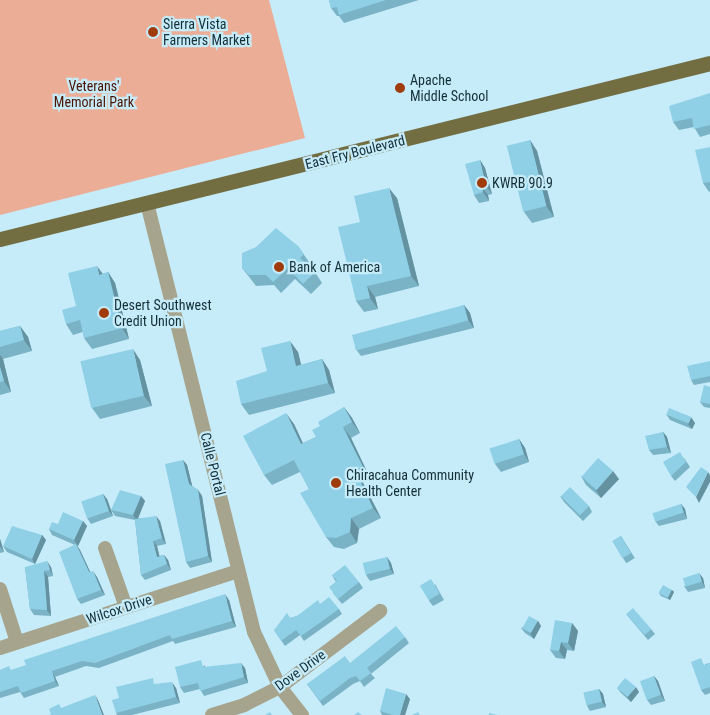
<!DOCTYPE html>
<html>
<head>
<meta charset="utf-8">
<style>
	body { margin:0 }
	#map { position:relative; width:710px; height:715px; overflow:hidden; background:#c6ecfa; font-family:"Roboto Condensed",sans-serif }
	div>[style] { position:absolute }
	.green>* { inset:0; background:#ecad96 }
	.minor>* { height:14px; margin:-7px; padding:0 7px; transform-origin:7px; border-radius:7px; background:#a7a48d }
	.major>* { height:15px; margin:-7.5px; padding:0 7.5px; transform-origin:7.5px; border-radius:7.5px; background:#736d42 }
	.wall>* { inset:0; background:#7bb3c6; transform-origin:0 0 }
	.shaded-wall>* { inset:0; background:#6492a1 }
	.building>* { inset:0; background:#8fd0e6; transform-origin:0 0 }
	.dots>* { width:14px; height:14px; translate:-50% -50%; box-sizing:border-box; border:2px solid #c6ecfa; border-radius:50% }
	span { translate:-50% -50%; white-space:nowrap; text-align:center; line-height:1.15; -webkit-text-stroke:4.5px #c6ecfa; paint-order:stroke }
	.poi-label { font-size:14px; color:#142f38 }
	.left { translate:0 -50%; text-align:left }
	.park-label { font-size:14px; color:#4b1300 }
	.street-label { font-size:14px; color:#142f38 }
</style>
</head>
<body>
<div id="map">
	<div class="green">
		<i style="clip-path:polygon(0 0,269px 0,305px 138px,0 215px)"></i>
	</div>
	<div class="minor">
		<i style="left:147px;top:203px;width:442px;rotate:76deg"></i>
		<i style="left:254px;top:632px;width:61px;rotate:64.7deg"></i>
		<i style="left:280px;top:687px;width:36px;rotate:52deg"></i>
		<i style="left:105px;top:548px;width:63px;rotate:70.4deg"></i>
		<i style="left:0;top:589px;width:56px;rotate:72.2deg"></i>
		<i style="left:0;top:648px;width:250px;rotate:-17.9deg"></i>
		<i style="left:212px;top:715px;width:34px;rotate:-17deg"></i>
		<i style="left:244px;top:705px;width:40px;rotate:-26.6deg"></i>
		<i style="left:280px;top:687px;width:126px;rotate:-37.2deg"></i>
	</div>
	<div class="major">
		<i style="left:0;top:239px;width:731px;rotate:-13.92deg"></i>
	</div>
	<div class="wall">
		<i style="clip-path:polygon(329px 0,419px 0,344px 23px,339px 16px,337px 16px,331px 8px)"></i>
		<i style="clip-path:polygon(710px 93px,710px 134px,700px 137px,694px 127px,679px 130px,673px 122px)"></i>
		<i style="clip-path:polygon(530px 140px,537px 151px,554px 217px,532px 223px,524px 212px)"></i>
		<i style="clip-path:polygon(710px 147px,710px 191px,709px 192px,703px 183px)"></i>
		<i style="clip-path:polygon(480px 160px,485px 168px,492px 194px,488px 195px,489px 201px,479px 203px,474px 195px)"></i>
		<i style="clip-path:polygon(397px 198px,419px 286px,375px 297px,378px 309px,364px 312px,356px 301px,360px 222px)"></i>
		<i style="clip-path:polygon(298px 246px,311px 265px,309px 267px,315px 272px,322px 283px,311px 294px,295px 279px,281px 293px,274px 285px,256px 286px,250px 278px,242px 268px)"></i>
		<i style="clip-path:polygon(108px 272px,115px 283px,129px 339px,92px 349px,84px 338px,83px 332px,73px 335px,66px 324px,76px 306px,102px 274px)"></i>
		<i style="clip-path:polygon(464px 305px,470px 313px,474px 328px,361px 356px,355px 348px)"></i>
		<i style="clip-path:polygon(20px 326px,28px 337px,32px 351px,3px 359px,11px 392px,0 395px,0 331px)"></i>
		<i style="clip-path:polygon(298px 352px,301px 365px,322px 359px,329px 370px,335px 393px,249px 415px,241px 404px,267px 371px)"></i>
		<i style="clip-path:polygon(140px 360px,152px 406px,100px 419px,92px 408px)"></i>
		<i style="clip-path:polygon(710px 361px,710px 382px,694px 385px,691px 380px)"></i>
		<i style="clip-path:polygon(710px 387px,710px 408px,704px 407px,700px 402px)"></i>
		<i style="clip-path:polygon(344px 407px,352px 418px,360px 433px,351px 438px,370px 478px,362px 481px,381px 518px,359px 529px,357px 543px,344px 549px,334px 547px,326px 537px,309px 489px,300px 472px,272px 485px,264px 475px,294px 424px,303px 443px,316px 437px,320px 426px)"></i>
		<i style="clip-path:polygon(666px 414px,695px 423px,692px 429px,670px 420px)"></i>
		<i style="clip-path:polygon(663px 432px,667px 437px,671px 453px,653px 455px,649px 450px)"></i>
		<i style="clip-path:polygon(519px 439px,525px 448px,529px 462px,501px 472px,495px 464px)"></i>
		<i style="clip-path:polygon(684px 458px,690px 467px,675px 481px,671px 476px)"></i>
		<i style="clip-path:polygon(183px 460px,187px 465px,192px 486px,198px 490px,202px 496px,212px 562px,190px 568px,186px 562px)"></i>
		<i style="clip-path:polygon(581px 476px,619px 479px,601px 498px,586px 485px)"></i>
		<i style="clip-path:polygon(103px 494px,107px 499px,113px 516px,91px 524px,87px 518px)"></i>
		<i style="clip-path:polygon(141px 496px,145px 501px,138px 518px,160px 521px,166px 544px,157px 546px,159px 556px,164px 555px,168px 560px,171px 570px,145px 580px,141px 575px,135px 520px,115px 516px,111px 510px)"></i>
		<i style="clip-path:polygon(560px 496px,589px 506px,592px 512px,583px 521px,564px 502px)"></i>
		<i style="clip-path:polygon(681px 504px,685px 509px,687px 519px,659px 526px,655px 521px)"></i>
		<i style="clip-path:polygon(83px 521px,87px 526px,78px 546px,77px 546px,80px 550px,90px 572px,97px 577px,105px 595px,81px 604px,77px 599px,75px 545px,52px 535px,49px 529px,58px 524px)"></i>
		<i style="clip-path:polygon(42px 535px,46px 540px,35px 564px,7px 552px,3px 546px)"></i>
		<i style="left:621px;top:536px;width:26px;height:10px;rotate:58deg"></i>
		<i style="clip-path:polygon(0 539px,4px 552px,0 553px)"></i>
		<i style="clip-path:polygon(387px 557px,391px 563px,394px 574px,370px 581px,366px 575px)"></i>
		<i style="clip-path:polygon(25px 567px,51px 567px,53px 576px,48px 577px,51px 616px,34px 615px,30px 609px)"></i>
		<i style="clip-path:polygon(332px 575px,359px 582px,363px 588px,342px 604px,333px 593px,336px 582px)"></i>
		<i style="clip-path:polygon(703px 578px,705px 588px,688px 592px,684px 586px)"></i>
		<i style="clip-path:polygon(435px 584px,444px 600px,433px 606px,429px 601px)"></i>
		<i style="clip-path:polygon(672px 590px,674px 592px,670px 600px,661px 596px,659px 593px)"></i>
		<i style="clip-path:polygon(229px 600px,236px 627px,175px 644px,173px 641px,99px 668px,86px 666px,55px 677px,59px 686px,24px 698px,20px 692px,0 698px,0 670px,12px 670px)"></i>
		<i style="clip-path:polygon(320px 604px,339px 609px,342px 614px,304px 641px,300px 635px,285px 646px,274px 630px,290px 618px,297px 616px)"></i>
		<i style="clip-path:polygon(626px 614px,651px 629px,655px 634px,648px 640px)"></i>
		<i style="clip-path:polygon(538px 621px,541px 626px,534px 639px,525px 633px,521px 628px)"></i>
		<i style="clip-path:polygon(572px 623px,578px 631px,574px 651px,567px 650px,565px 659px,556px 658px,550px 650px)"></i>
		<i style="clip-path:polygon(405px 637px,409px 643px,371px 674px,375px 678px,364px 687px,360px 681px,353px 684px,323px 706px,307px 684px)"></i>
		<i style="clip-path:polygon(710px 663px,710px 693px,705px 695px,701px 690px,705px 664px)"></i>
		<i style="clip-path:polygon(205px 665px,205px 667px,245px 668px,248px 683px,204px 696px,200px 689px,184px 693px,180px 687px)"></i>
		<i style="clip-path:polygon(654px 676px,658px 681px,665px 701px,651px 705px,647px 700px)"></i>
		<i style="clip-path:polygon(157px 684px,176px 688px,180px 703px,132px 715px,117px 715px,116px 713px,119px 698px)"></i>
		<i style="clip-path:polygon(617px 688px,639px 692px,631px 702px,621px 693px)"></i>
		<i style="clip-path:polygon(599px 689px,603px 694px,606px 707px,590px 711px,587px 706px)"></i>
		<i style="clip-path:polygon(410px 699px,405px 715px,382px 715px,380px 711px)"></i>
	</div>
	<div class="shaded-wall">
		<i style="clip-path:polygon(530px 140px,537px 151px,554px 217px,546px 206px)"></i>
		<i style="clip-path:polygon(480px 160px,485px 168px,492px 194px,486px 186px)"></i>
		<i style="clip-path:polygon(482px 187px,488px 195px,489px 201px,483px 192px)"></i>
		<i style="clip-path:polygon(389px 188px,397px 198px,419px 286px,411px 276px)"></i>
		<i style="clip-path:polygon(97px 266px,105px 277px,99px 275px)"></i>
		<i style="clip-path:polygon(108px 272px,115px 283px,129px 339px,122px 328px)"></i>
		<i style="clip-path:polygon(367px 286px,375px 297px,378px 309px,370px 298px)"></i>
		<i style="clip-path:polygon(464px 305px,470px 313px,474px 328px,468px 320px)"></i>
		<i style="clip-path:polygon(20px 326px,28px 337px,32px 351px,24px 340px)"></i>
		<i style="clip-path:polygon(290px 341px,298px 352px,304px 377px,296px 366px)"></i>
		<i style="clip-path:polygon(133px 349px,140px 360px,152px 406px,144px 396px)"></i>
		<i style="clip-path:polygon(0 355px,3px 359px,11px 392px,4px 381px,0 367px)"></i>
		<i style="clip-path:polygon(322px 359px,329px 370px,335px 393px,328px 383px)"></i>
		<i style="clip-path:polygon(344px 407px,352px 418px,360px 433px,352px 422px)"></i>
		<i style="clip-path:polygon(286px 413px,294px 424px,308px 455px,301px 444px)"></i>
		<i style="clip-path:polygon(691px 417px,695px 423px,692px 429px,688px 424px)"></i>
		<i style="clip-path:polygon(343px 427px,351px 438px,370px 478px,363px 467px)"></i>
		<i style="clip-path:polygon(663px 432px,667px 437px,671px 453px,667px 447px)"></i>
		<i style="clip-path:polygon(519px 439px,525px 448px,529px 462px,524px 454px)"></i>
		<i style="clip-path:polygon(183px 460px,187px 465px,193px 489px,189px 484px)"></i>
		<i style="clip-path:polygon(355px 470px,362px 481px,381px 518px,373px 508px)"></i>
		<i style="clip-path:polygon(613px 471px,619px 479px,601px 498px,596px 490px)"></i>
		<i style="clip-path:polygon(708px 472px,710px 475px,710px 482px,699px 503px,696px 497px)"></i>
		<i style="clip-path:polygon(198px 490px,202px 496px,212px 562px,208px 556px)"></i>
		<i style="clip-path:polygon(103px 494px,107px 499px,113px 516px,109px 511px)"></i>
		<i style="clip-path:polygon(141px 496px,145px 501px,137px 521px,133px 515px)"></i>
		<i style="clip-path:polygon(681px 504px,685px 509px,687px 519px,684px 513px)"></i>
		<i style="clip-path:polygon(156px 516px,160px 521px,166px 544px,162px 538px)"></i>
		<i style="clip-path:polygon(351px 518px,359px 529px,357px 543px,350px 532px)"></i>
		<i style="clip-path:polygon(83px 521px,87px 526px,78px 546px,74px 540px)"></i>
		<i style="clip-path:polygon(42px 535px,46px 540px,35px 564px,32px 559px)"></i>
		<i style="clip-path:polygon(0 539px,4px 552px,0 546px)"></i>
		<i style="clip-path:polygon(153px 541px,157px 546px,161px 562px,157px 557px)"></i>
		<i style="clip-path:polygon(76px 544px,80px 550px,93px 578px,89px 572px)"></i>
		<i style="clip-path:polygon(164px 555px,168px 560px,171px 570px,167px 564px)"></i>
		<i style="clip-path:polygon(387px 557px,391px 563px,394px 574px,390px 569px)"></i>
		<i style="clip-path:polygon(47px 561px,51px 567px,53px 576px,50px 570px)"></i>
		<i style="clip-path:polygon(44px 571px,48px 577px,51px 616px,47px 610px)"></i>
		<i style="clip-path:polygon(93px 571px,97px 577px,105px 595px,101px 590px)"></i>
		<i style="clip-path:polygon(699px 573px,703px 578px,705px 588px,702px 582px)"></i>
		<i style="clip-path:polygon(672px 590px,674px 592px,670px 600px,668px 598px)"></i>
		<i style="clip-path:polygon(225px 594px,229px 600px,236px 627px,232px 621px)"></i>
		<i style="clip-path:polygon(538px 621px,541px 626px,534px 639px,530px 633px)"></i>
		<i style="clip-path:polygon(572px 623px,578px 631px,574px 651px,568px 643px)"></i>
		<i style="clip-path:polygon(561px 642px,567px 650px,565px 659px,559px 651px)"></i>
		<i style="clip-path:polygon(241px 663px,245px 668px,248px 683px,244px 677px)"></i>
		<i style="clip-path:polygon(52px 671px,55px 677px,59px 686px,55px 681px)"></i>
		<i style="clip-path:polygon(654px 676px,658px 681px,665px 701px,661px 695px)"></i>
		<i style="clip-path:polygon(172px 682px,176px 688px,180px 703px,176px 697px)"></i>
		<i style="clip-path:polygon(636px 687px,639px 692px,631px 702px,627px 697px)"></i>
		<i style="clip-path:polygon(599px 689px,603px 694px,606px 707px,602px 702px)"></i>
		<i style="clip-path:polygon(406px 694px,410px 699px,405px 715px,400px 715px)"></i>
		<i style="clip-path:polygon(95px 695px,98px 700px,104px 715px,102px 715px)"></i>
	</div>
	<div class="building">
		<i style="clip-path:polygon(329px 0,386px 0,339px 15px,337px 7px,331px 8px)"></i>
		<i style="clip-path:polygon(710px 93px,710px 125px,694px 129px,692px 118px,673px 122px,669px 106px)"></i>
		<i style="left:530px;top:140px;width:68px;height:24px;rotate:76deg"></i>
		<i style="clip-path:polygon(710px 147px,710px 182px,703px 183px,695px 150px)"></i>
		<i style="clip-path:polygon(480px 160px,486px 186px,482px 187px,483px 192px,474px 195px,465px 164px)"></i>
		<i style="clip-path:polygon(389px 188px,411px 276px,367px 286px,370px 298px,356px 301px,338px 227px,360px 222px,354px 196px)"></i>
		<i style="clip-path:polygon(276px 228px,298px 246px,304px 254px,300px 258px,315px 272px,303px 284px,288px 268px,273px 282px,266px 275px,249px 275px,242px 268px,242px 253px,256px 247px)"></i>
		<i style="clip-path:polygon(97px 266px,99px 275px,108px 272px,122px 328px,84px 338px,80px 320px,66px 324px,62px 310px,76px 306px,68px 273px)"></i>
		<i style="left:464px;top:305px;width:16px;height:116px;rotate:75deg"></i>
		<i style="clip-path:polygon(20px 326px,24px 340px,0 347px,0 331px)"></i>
		<i style="clip-path:polygon(290px 341px,296px 366px,322px 359px,328px 383px,241px 404px,236px 381px,267px 371px,261px 348px)"></i>
		<i style="left:133px;top:349px;width:48px;height:54px;rotate:77deg"></i>
		<i style="clip-path:polygon(710px 361px,710px 376px,691px 380px,687px 366px)"></i>
		<i style="clip-path:polygon(0 367px,4px 381px,0 382px)"></i>
		<i style="clip-path:polygon(704px 385px,710px 387px,710px 404px,700px 402px)"></i>
		<i style="clip-path:polygon(344px 407px,352px 422px,343px 427px,363px 467px,355px 470px,373px 508px,351px 518px,350px 532px,336px 538px,326px 537px,300px 493px,309px 489px,294px 460px,264px 475px,243px 436px,286px 413px,301px 444px,316px 437px,312px 430px,320px 426px,318px 422px)"></i>
		<i style="left:669px;top:408px;width:24px;height:7px;rotate:22deg"></i>
		<i style="clip-path:polygon(663px 432px,667px 447px,649px 450px,645px 436px)"></i>
		<i style="left:519px;top:439px;width:16px;height:31px;rotate:72deg"></i>
		<i style="clip-path:polygon(680px 452px,686px 462px,671px 476px,663px 462px)"></i>
		<i style="left:598px;top:458px;width:20px;height:25px;rotate:41deg"></i>
		<i style="clip-path:polygon(183px 460px,189px 484px,198px 490px,208px 556px,186px 562px,165px 464px)"></i>
		<i style="clip-path:polygon(701px 467px,708px 472px,696px 497px,686px 487px)"></i>
		<i style="left:570px;top:487px;width:27px;height:13px;rotate:45deg"></i>
		<i style="clip-path:polygon(120px 490px,141px 496px,133px 515px,111px 510px)"></i>
		<i style="left:103px;top:494px;width:18px;height:23px;rotate:71deg"></i>
		<i style="left:681px;top:504px;width:9px;height:30px;rotate:72deg"></i>
		<i style="clip-path:polygon(63px 512px,83px 521px,74px 540px,49px 529px,52px 522px,58px 524px)"></i>
		<i style="clip-path:polygon(156px 516px,162px 538px,153px 541px,157px 557px,164px 555px,167px 564px,141px 575px,135px 519px)"></i>
		<i style="clip-path:polygon(12px 526px,42px 535px,32px 559px,3px 546px)"></i>
		<i style="left:621px;top:536px;width:20px;height:10px;rotate:60deg"></i>
		<i style="clip-path:polygon(76px 544px,89px 572px,93px 571px,101px 590px,77px 599px,59px 552px)"></i>
		<i style="left:387px;top:557px;width:12px;height:25px;rotate:76deg"></i>
		<i style="clip-path:polygon(47px 561px,50px 570px,44px 571px,47px 610px,30px 609px,25px 567px)"></i>
		<i style="clip-path:polygon(345px 565px,359px 582px,338px 599px,329px 587px,337px 581px,332px 575px)"></i>
		<i style="left:699px;top:573px;width:9px;height:17px;rotate:72deg"></i>
		<i style="left:431px;top:579px;width:17px;height:13px;rotate:59deg"></i>
		<i style="left:663px;top:585px;width:10px;height:9px;rotate:29deg"></i>
		<i style="clip-path:polygon(225px 594px,232px 621px,172px 639px,170px 635px,95px 663px,82px 661px,52px 671px,55px 681px,21px 693px,18px 686px,0 692px,0 670px,9px 666px,11px 670px,26px 665px,24px 660px)"></i>
		<i style="clip-path:polygon(329px 597px,339px 609px,301px 636px,296px 630px,281px 641px,274px 630px,287px 613px,290px 618px,297px 616px,318px 600px,320px 604px)"></i>
		<i style="left:633px;top:608px;width:28px;height:9px;rotate:49deg"></i>
		<i style="left:529px;top:616px;width:10px;height:14px;rotate:29deg"></i>
		<i style="clip-path:polygon(555px 620px,572px 623px,568px 643px,561px 642px,559px 651px,550px 650px)"></i>
		<i style="clip-path:polygon(396px 626px,405px 637px,367px 668px,371px 673px,360px 681px,356px 676px,350px 678px,320px 701px,307px 684px,345px 656px,350px 663px)"></i>
		<i style="clip-path:polygon(701px 658px,704px 665px,710px 663px,710px 687px,701px 690px,691px 662px)"></i>
		<i style="clip-path:polygon(201px 660px,203px 667px,241px 663px,244px 677px,200px 691px,198px 683px,180px 687px,175px 667px)"></i>
		<i style="left:654px;top:676px;width:20px;height:15px;rotate:70deg"></i>
		<i style="clip-path:polygon(153px 678px,154px 684px,172px 682px,176px 697px,116px 713px,112px 700px,119px 698px,116px 687px)"></i>
		<i style="left:625px;top:678px;width:14px;height:13px;rotate:39deg"></i>
		<i style="clip-path:polygon(386px 688px,406px 694px,400px 715px,393px 715px,380px 711px)"></i>
		<i style="left:599px;top:689px;width:13px;height:16px;rotate:77deg"></i>
		<i style="clip-path:polygon(95px 695px,102px 715px,49px 715px,51px 714px,49px 709px,59px 704px,61px 708px)"></i>
		<i style="clip-path:polygon(270px 712px,272px 715px,265px 715px)"></i>
		<i style="clip-path:polygon(358px 712px,362px 715px,354px 715px)"></i>
		<i style="clip-path:polygon(418px 712px,420px 715px,412px 715px)"></i>
		<i style="clip-path:polygon(489px 713px,498px 715px,489px 715px)"></i>
	</div>
	<div class="dots">
		<i style="left:153px;top:32px;background:#a03c0b"></i>
		<i style="left:400px;top:88px;background:#a03c0b"></i>
		<i style="left:482px;top:183px;background:#a03c0b"></i>
		<i style="left:279px;top:267px;background:#a03c0b"></i>
		<i style="left:104px;top:313px;background:#a03c0b"></i>
		<i style="left:336px;top:483px;background:#a03c0b"></i>
	</div>
	<div class="poi-label">
		<span class="left" style="left:163px;top:32px">Sierra Vista<br>Farmers Market</span>
		<span class="left" style="left:410px;top:88px">Apache<br>Middle School</span>
		<span class="left" style="left:492px;top:183px">KWRB 90.9</span>
		<span class="left" style="left:289px;top:267px">Bank of America</span>
		<span class="left" style="left:114px;top:313px">Desert Southwest<br>Credit Union</span>
		<span class="left" style="left:346px;top:483px">Chiracahua Community<br>Health Center</span>
	</div>
	<div class="park-label">
		<span style="left:94px;top:94px">Veterans'<br>Memorial Park</span>
	</div>
	<div class="street-label">
		<span style="left:355px;top:152px;rotate:-14deg">East Fry Boulevard</span>
		<span style="left:213px;top:464px;rotate:76deg">Calle Portal</span>
		<span style="left:119px;top:609px;rotate:-18deg">Wilcox Drive</span>
		<span style="left:300px;top:670px;rotate:-36deg">Dove Drive</span>
	</div>
</div>
</body>
</html>
